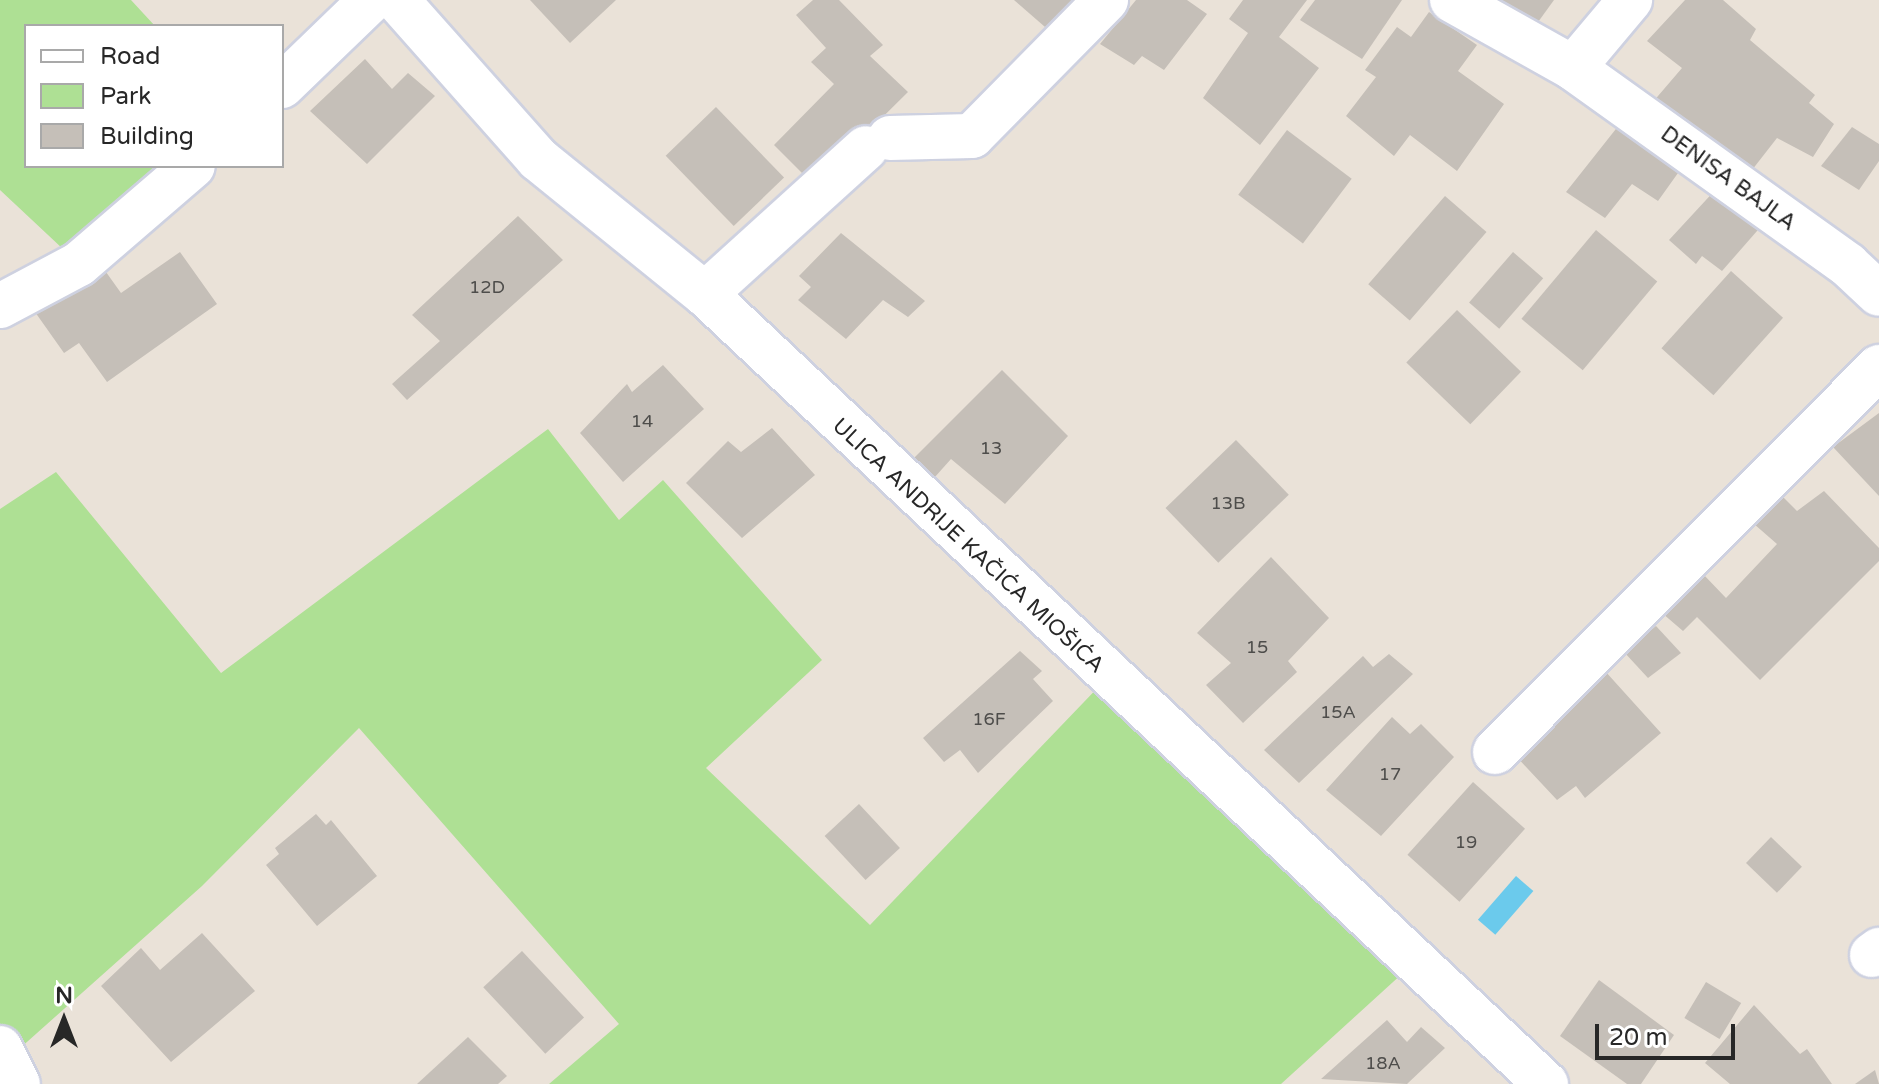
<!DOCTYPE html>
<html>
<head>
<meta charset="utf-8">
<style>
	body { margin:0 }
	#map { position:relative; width:1879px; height:1084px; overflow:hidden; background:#eae2d8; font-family:"Varela Round",sans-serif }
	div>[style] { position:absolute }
	.green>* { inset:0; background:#aee094 }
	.water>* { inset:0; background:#6bcaec; transform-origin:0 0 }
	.building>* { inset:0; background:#c5bfb8; transform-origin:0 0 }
	.roads { filter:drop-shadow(2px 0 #ced1e0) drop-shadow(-2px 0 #ced1e0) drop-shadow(0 2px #ced1e0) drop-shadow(0 -2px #ced1e0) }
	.minor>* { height:44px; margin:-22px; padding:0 22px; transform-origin:22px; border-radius:22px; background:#fff }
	span { translate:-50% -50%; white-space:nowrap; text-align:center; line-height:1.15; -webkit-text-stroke:7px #fff; paint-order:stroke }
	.number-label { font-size:18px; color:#4e4d4b }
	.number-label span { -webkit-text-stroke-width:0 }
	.street-label { font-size:22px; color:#272727 }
	.legend { position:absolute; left:24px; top:24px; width:260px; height:144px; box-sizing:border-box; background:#fff; border:2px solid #a9a9a9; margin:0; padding:10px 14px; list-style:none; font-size:24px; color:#272727 }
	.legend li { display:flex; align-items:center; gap:16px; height:40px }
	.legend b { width:40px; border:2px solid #a9a9a9 }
	.north { position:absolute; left:24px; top:980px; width:80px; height:80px; -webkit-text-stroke:6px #fff; paint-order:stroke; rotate:0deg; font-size:22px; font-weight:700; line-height:32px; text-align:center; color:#272727 }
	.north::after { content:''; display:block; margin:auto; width:28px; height:36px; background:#272727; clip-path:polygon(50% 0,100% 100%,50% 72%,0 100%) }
	.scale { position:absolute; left:1595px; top:1024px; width:140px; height:36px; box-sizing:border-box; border:4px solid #272727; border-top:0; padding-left:10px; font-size:24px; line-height:28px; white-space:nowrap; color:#272727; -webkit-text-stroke:6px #fff; paint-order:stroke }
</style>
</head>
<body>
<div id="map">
	<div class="green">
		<i style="clip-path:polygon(0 0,131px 0,155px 26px,26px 26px,26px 166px,193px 166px,79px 264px,0 190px)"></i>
		<i style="clip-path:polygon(548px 429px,619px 520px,663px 480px,822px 660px,706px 768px,870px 925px,1107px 678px,1415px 962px,1281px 1084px,549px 1084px,619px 1024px,359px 728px,202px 886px,0 1066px,0 509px,56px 472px,221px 673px)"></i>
	</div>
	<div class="water">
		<i style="left:1516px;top:876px;width:23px;height:58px;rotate:41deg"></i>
	</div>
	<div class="building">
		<i style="clip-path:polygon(530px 0,616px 0,570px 43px)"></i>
		<i style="clip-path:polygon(813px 0,839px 0,883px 45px,870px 56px,908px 92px,814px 185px,774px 145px,834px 84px,811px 62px,826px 48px,796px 15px)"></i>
		<i style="clip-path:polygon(1014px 0,1094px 0,1060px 40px)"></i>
		<i style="clip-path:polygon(1136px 0,1187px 0,1207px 14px,1164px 70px,1142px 56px,1134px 65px,1100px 44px)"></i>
		<i style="clip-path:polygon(1243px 0,1307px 0,1279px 37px,1319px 68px,1260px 145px,1203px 98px,1248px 33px,1229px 19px)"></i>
		<i style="clip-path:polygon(1315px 0,1402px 0,1362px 59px,1300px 20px)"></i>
		<i style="clip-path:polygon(1488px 0,1554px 0,1533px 29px)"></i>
		<i style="clip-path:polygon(1685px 0,1723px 0,1756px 29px,1750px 40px,1815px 95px,1809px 103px,1834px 124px,1813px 157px,1777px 138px,1752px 170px,1652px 103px,1682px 68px,1647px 41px)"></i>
		<i style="clip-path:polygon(1429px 12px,1477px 45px,1458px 71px,1504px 104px,1457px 171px,1410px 135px,1394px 156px,1346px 116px,1376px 77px,1365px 70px,1397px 27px,1411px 37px)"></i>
		<i style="clip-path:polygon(365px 59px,392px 89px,408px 73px,435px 96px,367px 164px,310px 111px)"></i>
		<i style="left:716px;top:107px;width:98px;height:70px;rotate:46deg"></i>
		<i style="clip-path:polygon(1623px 120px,1683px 166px,1658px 201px,1632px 184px,1605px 218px,1566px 192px)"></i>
		<i style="clip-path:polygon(1852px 127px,1879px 144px,1879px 161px,1859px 190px,1821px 166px)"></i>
		<i style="left:1287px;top:130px;width:81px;height:81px;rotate:37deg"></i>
		<i style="clip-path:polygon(1718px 187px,1764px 223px,1722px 271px,1702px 256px,1696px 264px,1669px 240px)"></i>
		<i style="left:1445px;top:196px;width:55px;height:117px;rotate:41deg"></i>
		<i style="clip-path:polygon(518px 216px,563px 260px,407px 400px,392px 384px,440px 341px,412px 315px)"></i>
		<i style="left:1596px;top:230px;width:80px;height:116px;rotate:40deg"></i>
		<i style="clip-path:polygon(841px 233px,925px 301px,908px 317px,883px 300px,846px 339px,798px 300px,811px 287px,799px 276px)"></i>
		<i style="clip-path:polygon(180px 252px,217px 304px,107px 382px,79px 343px,64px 353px,35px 312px,101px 265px,121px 293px)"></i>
		<i style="left:1513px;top:252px;width:40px;height:67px;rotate:41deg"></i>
		<i style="left:1731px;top:271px;width:70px;height:104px;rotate:42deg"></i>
		<i style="left:1457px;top:310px;width:89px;height:73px;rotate:44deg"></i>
		<i style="clip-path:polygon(663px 365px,704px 409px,623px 482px,580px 433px,627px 384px,632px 392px)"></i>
		<i style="clip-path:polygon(1002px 370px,1068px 436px,1005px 504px,951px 459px,926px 487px,907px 465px)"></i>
		<i style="clip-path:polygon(1879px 413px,1879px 496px,1833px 447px)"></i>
		<i style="clip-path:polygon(772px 428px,815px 475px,742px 538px,686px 483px,728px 441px,741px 452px)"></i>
		<i style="left:1236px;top:440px;width:76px;height:98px;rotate:46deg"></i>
		<i style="clip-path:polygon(1776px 490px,1797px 511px,1824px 491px,1879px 548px,1879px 561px,1760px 680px,1697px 617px,1683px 631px,1662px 613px,1703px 574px,1726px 598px,1777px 544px,1746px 517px)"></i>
		<i style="clip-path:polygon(1271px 557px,1329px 618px,1288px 661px,1297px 672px,1243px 723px,1206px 685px,1231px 663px,1197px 633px)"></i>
		<i style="clip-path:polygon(1656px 626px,1681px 653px,1648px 678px,1624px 652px)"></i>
		<i style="clip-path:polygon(1020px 651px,1042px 671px,1033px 679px,1053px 701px,978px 773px,960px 750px,944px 762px,923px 738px)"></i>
		<i style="clip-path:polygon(1389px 654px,1413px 674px,1299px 783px,1264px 750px,1363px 656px,1373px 667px)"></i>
		<i style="clip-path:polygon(1605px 671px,1661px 733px,1585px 798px,1576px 786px,1557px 800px,1513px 753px)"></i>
		<i style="clip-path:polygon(1392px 717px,1410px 734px,1421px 724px,1454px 757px,1381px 836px,1326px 790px)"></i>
		<i style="left:1473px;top:782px;width:70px;height:98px;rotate:42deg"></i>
		<i style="left:859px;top:804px;width:60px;height:47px;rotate:47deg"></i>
		<i style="clip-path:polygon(316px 814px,326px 825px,331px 820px,377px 876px,317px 926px,266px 865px,279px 854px,275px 848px)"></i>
		<i style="left:1771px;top:837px;width:43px;height:36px;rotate:44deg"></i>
		<i style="clip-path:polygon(202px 933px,255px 991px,171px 1062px,101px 986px,141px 948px,160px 970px)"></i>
		<i style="left:522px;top:951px;width:91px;height:53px;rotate:47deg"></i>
		<i style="clip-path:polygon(1599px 980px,1674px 1035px,1641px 1084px,1627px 1084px,1560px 1036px)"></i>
		<i style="left:1706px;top:982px;width:41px;height:42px;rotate:31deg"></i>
		<i style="clip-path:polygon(1754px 1005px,1800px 1054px,1807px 1049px,1832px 1084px,1730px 1084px,1705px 1063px)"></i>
		<i style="clip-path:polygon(1387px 1020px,1407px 1042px,1421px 1027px,1445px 1048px,1407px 1084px,1321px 1079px)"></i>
		<i style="clip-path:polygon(468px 1037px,507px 1076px,498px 1084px,417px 1084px)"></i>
		<i style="clip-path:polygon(1875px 1070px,1879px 1084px,1855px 1084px)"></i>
	</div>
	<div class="roads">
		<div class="minor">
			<i style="left:397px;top:0;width:213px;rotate:48.4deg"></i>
			<i style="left:538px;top:159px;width:215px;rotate:39deg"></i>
			<i style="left:705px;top:294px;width:1154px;rotate:43.21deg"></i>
			<i style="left:1452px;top:0;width:139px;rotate:29.3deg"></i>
			<i style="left:1573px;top:68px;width:338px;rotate:35.6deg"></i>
			<i style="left:1848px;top:265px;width:42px;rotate:43.1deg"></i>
			<i style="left:1573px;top:68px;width:89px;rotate:-50deg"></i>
			<i style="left:282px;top:86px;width:124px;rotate:-44deg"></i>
			<i style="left:890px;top:138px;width:82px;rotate:-1.4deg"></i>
			<i style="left:972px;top:136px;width:191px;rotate:-45.4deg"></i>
			<i style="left:705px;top:294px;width:217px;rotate:-42.2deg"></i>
			<i style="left:0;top:306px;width:89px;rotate:-28deg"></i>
			<i style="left:79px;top:264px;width:150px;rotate:-40.7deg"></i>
			<i style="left:1495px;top:752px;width:544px;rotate:-45.07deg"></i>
			<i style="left:1872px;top:955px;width:9px;rotate:-36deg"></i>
			<i style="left:0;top:1048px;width:40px;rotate:63.4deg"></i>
		</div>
	</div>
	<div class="number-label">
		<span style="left:487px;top:287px">12D</span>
		<span style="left:642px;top:421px">14</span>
		<span style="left:991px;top:448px">13</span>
		<span style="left:1228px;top:503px">13B</span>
		<span style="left:1257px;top:647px">15</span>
		<span style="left:1338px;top:712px">15A</span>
		<span style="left:989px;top:719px">16F</span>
		<span style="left:1390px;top:774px">17</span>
		<span style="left:1466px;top:842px">19</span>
		<span style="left:1383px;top:1063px">18A</span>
	</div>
	<div class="street-label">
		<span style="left:1728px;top:179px;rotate:36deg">DENISA BAJLA</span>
		<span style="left:968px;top:546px;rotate:43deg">ULICA ANDRIJE KAČIĆA MIOŠIĆA</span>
	</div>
	<ul class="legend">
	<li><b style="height:10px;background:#fff"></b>Road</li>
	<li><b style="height:22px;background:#aee094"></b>Park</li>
	<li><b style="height:22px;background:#c5bfb8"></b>Building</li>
	</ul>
	<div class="north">N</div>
	<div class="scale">20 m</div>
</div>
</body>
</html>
